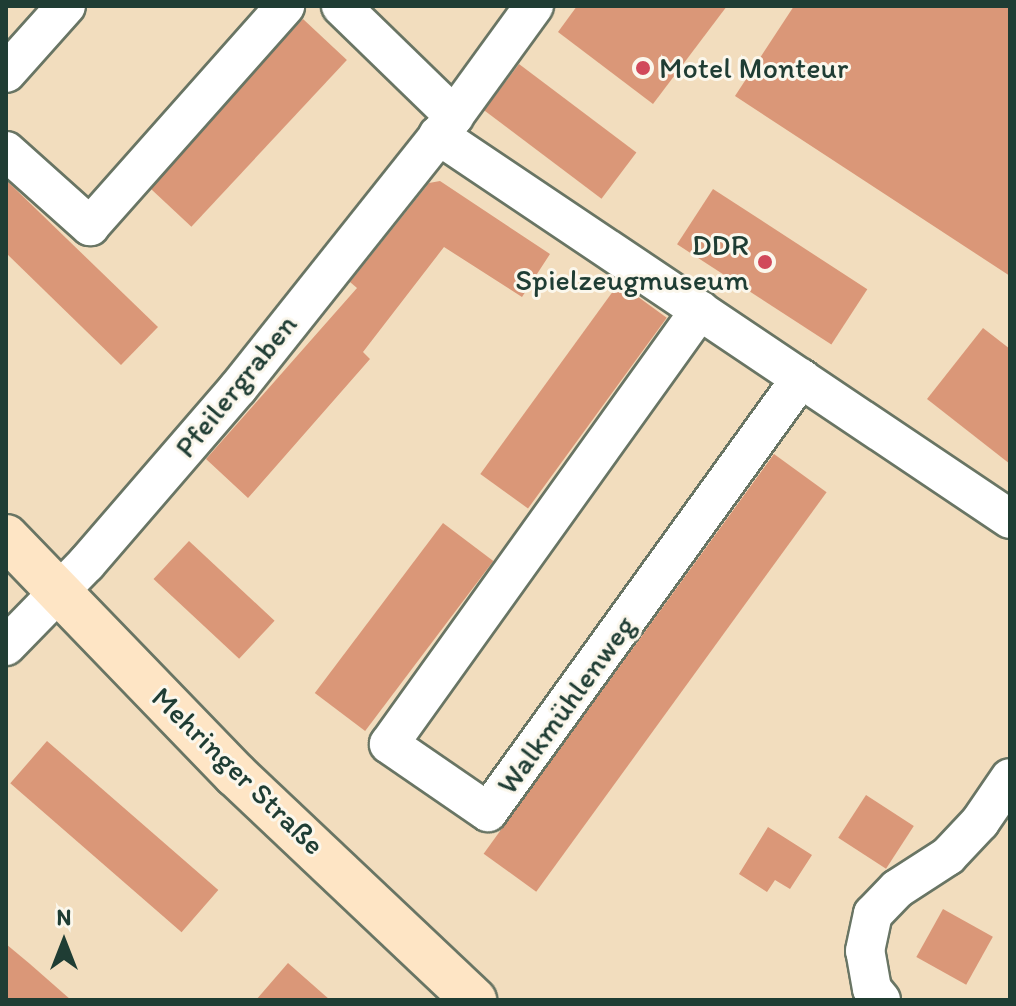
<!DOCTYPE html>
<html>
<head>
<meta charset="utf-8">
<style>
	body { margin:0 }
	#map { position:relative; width:1016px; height:1006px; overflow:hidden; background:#f2ddbe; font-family:Itim,sans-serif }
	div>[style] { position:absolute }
	.building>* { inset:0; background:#da9778; transform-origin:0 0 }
	.roads { filter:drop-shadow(2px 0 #697564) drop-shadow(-2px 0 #697564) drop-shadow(0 2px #697564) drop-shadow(0 -2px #697564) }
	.minor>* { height:38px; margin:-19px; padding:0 19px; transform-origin:19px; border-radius:19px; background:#fff }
	.secondary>* { height:44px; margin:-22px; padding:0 22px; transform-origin:22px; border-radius:22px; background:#fee5c5 }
	.dots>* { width:22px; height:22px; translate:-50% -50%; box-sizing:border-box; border:4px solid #fbf7ec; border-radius:50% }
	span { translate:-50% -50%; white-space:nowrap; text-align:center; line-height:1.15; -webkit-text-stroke:6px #fbf7ec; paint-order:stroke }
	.poi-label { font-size:30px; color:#1f3d34 }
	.left { translate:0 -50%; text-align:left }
	.right { translate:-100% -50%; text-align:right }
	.street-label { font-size:30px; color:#1f3d34 }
	.frame { position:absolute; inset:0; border:8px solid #1f3d34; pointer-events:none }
	.north { position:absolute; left:24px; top:902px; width:80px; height:80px; -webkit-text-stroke:6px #fbf7ec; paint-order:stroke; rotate:0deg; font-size:22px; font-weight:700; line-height:32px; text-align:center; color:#1f3d34 }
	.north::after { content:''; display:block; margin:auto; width:28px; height:36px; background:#1f3d34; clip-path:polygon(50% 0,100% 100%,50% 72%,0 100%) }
</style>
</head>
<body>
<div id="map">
	<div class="building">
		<i style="clip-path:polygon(577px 6px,727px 6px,653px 104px,558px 32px)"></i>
		<i style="clip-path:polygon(794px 6px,1010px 6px,1010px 276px,735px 96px)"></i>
		<i style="left:303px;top:19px;width:60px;height:228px;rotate:43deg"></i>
		<i style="left:519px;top:64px;width:147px;height:58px;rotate:37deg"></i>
		<i style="clip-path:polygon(6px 180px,158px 327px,121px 365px,6px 253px)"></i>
		<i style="clip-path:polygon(440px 181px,550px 254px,522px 297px,444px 247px,363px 352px,370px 359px,248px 498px,206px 459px,357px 288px,350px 282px,429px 183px)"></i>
		<i style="left:713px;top:189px;width:184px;height:66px;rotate:33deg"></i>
		<i style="left:619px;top:283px;width:59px;height:236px;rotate:36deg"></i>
		<i style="clip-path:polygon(983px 328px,1010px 349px,1010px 464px,927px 399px)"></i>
		<i style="left:774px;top:454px;width:65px;height:494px;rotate:36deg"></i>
		<i style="left:443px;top:523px;width:63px;height:213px;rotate:37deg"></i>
		<i style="left:189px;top:541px;width:117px;height:52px;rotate:43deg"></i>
		<i style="left:47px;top:741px;width:227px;height:56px;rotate:41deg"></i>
		<i style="left:866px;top:795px;width:57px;height:51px;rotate:33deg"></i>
		<i style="clip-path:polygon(768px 827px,812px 855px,790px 889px,775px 880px,767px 892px,739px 874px)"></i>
		<i style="left:943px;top:909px;width:57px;height:55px;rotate:29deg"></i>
		<i style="clip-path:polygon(6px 944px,30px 964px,71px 1000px,6px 1000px)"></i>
		<i style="clip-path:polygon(288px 963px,330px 1000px,256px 1000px)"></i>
	</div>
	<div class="roads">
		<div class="minor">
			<i style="left:341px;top:6px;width:158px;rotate:44.2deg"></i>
			<i style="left:6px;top:73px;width:90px;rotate:-48.2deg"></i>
			<i style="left:438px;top:135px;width:689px;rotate:33.87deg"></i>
			<i style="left:6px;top:151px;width:113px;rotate:41.8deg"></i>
			<i style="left:90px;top:226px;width:294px;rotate:-48.4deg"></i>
			<i style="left:700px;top:310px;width:534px;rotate:125.62deg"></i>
			<i style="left:389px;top:744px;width:120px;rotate:34.5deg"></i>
			<i style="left:488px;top:812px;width:535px;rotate:-54.2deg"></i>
			<i style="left:6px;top:646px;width:115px;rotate:-45.7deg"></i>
			<i style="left:86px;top:564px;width:233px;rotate:-49.2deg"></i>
			<i style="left:238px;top:388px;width:347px;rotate:-51.5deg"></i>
			<i style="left:454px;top:116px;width:136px;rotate:-54deg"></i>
			<i style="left:881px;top:1000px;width:14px;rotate:-129deg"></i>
			<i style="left:872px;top:989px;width:39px;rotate:-100deg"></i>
			<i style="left:865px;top:951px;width:38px;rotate:-78deg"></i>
			<i style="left:873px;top:914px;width:35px;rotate:-46deg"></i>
			<i style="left:897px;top:889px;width:61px;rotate:-32.9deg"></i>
			<i style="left:948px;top:856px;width:47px;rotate:-46.7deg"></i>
			<i style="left:980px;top:822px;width:53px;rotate:-55.7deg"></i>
		</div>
		<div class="secondary">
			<i style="left:6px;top:537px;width:331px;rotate:46deg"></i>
			<i style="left:236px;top:775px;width:328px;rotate:43.4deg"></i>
		</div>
	</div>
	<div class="dots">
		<i style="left:643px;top:68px;background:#d1495b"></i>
		<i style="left:765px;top:262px;background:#d1495b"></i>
	</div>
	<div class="poi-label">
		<span class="left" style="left:659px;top:68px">Motel Monteur</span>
		<span class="right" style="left:749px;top:262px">DDR<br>Spielzeugmuseum</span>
	</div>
	<div class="street-label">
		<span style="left:236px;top:386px;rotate:-51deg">Pfeilergraben</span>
		<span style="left:566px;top:705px;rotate:-54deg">Walkmühlenweg</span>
		<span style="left:238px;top:771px;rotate:44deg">Mehringer Straße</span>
	</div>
	<div class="frame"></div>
	<div class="north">N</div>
</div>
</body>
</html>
